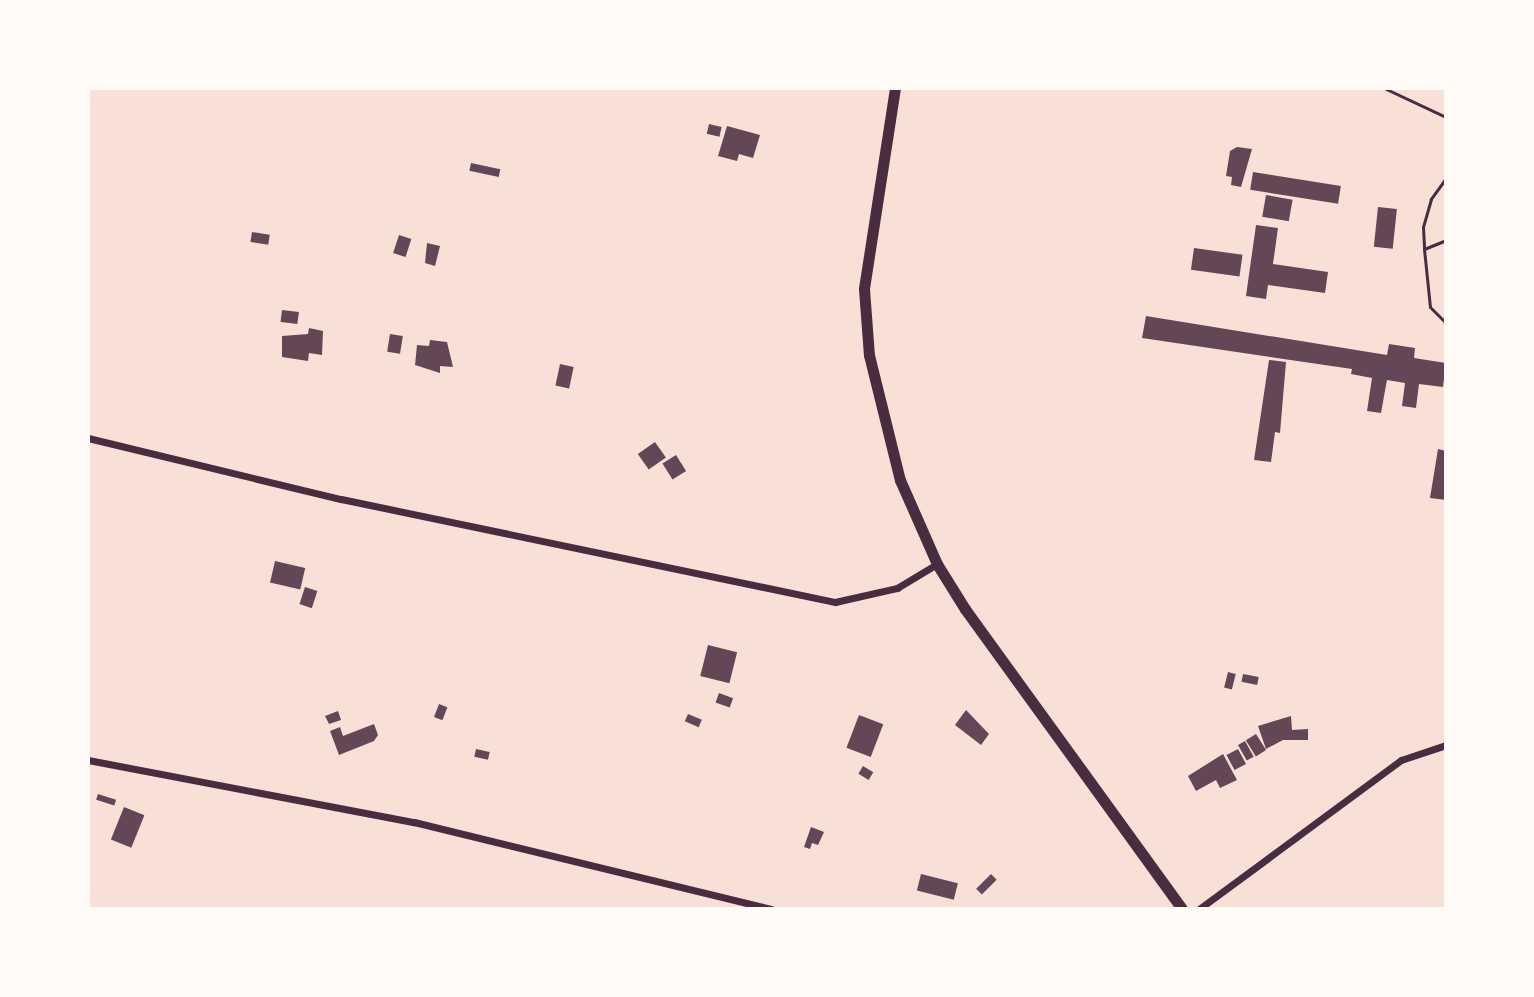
<!DOCTYPE html>
<html>
<head>
<meta charset="utf-8">
<style>
	body { margin:0 }
	#map { position:relative; width:1534px; height:997px; overflow:hidden; background:#f7e1d7; font-family:Merriweather,serif }
	div>[style] { position:absolute }
	.building>* { inset:0; background:#644757; transform-origin:0 0 }
	.service>* { height:3px; margin:-1.5px; padding:0 1.5px; transform-origin:1.5px; border-radius:1.5px; background:#4a2c40 }
	.minor>* { height:7px; margin:-3.5px; padding:0 3.5px; transform-origin:3.5px; border-radius:3.5px; background:#4a2c40 }
	.trunk>* { height:11px; margin:-5.5px; padding:0 5.5px; transform-origin:5.5px; border-radius:5.5px; background:#4a2c40 }
	span { translate:-50% -50%; white-space:nowrap; text-align:center; line-height:1.15; -webkit-text-stroke:8px #fffaf5; paint-order:stroke }
	.frame { position:absolute; inset:0; border:90px solid #fffaf5; pointer-events:none }
</style>
</head>
<body>
<div id="map">
	<div class="building">
		<i style="left:709px;top:124px;width:13px;height:10px;rotate:13deg"></i>
		<i style="clip-path:polygon(727px 126px,760px 135px,753px 158px,739px 154px,737px 161px,718px 156px)"></i>
		<i style="clip-path:polygon(1237px 147px,1252px 149px,1241px 187px,1231px 185px,1232px 177px,1226px 176px,1230px 151px)"></i>
		<i style="left:471px;top:163px;width:30px;height:8px;rotate:12deg"></i>
		<i style="left:1253px;top:172px;width:89px;height:18px;rotate:9deg"></i>
		<i style="left:1266px;top:195px;width:27px;height:22px;rotate:10deg"></i>
		<i style="left:1378px;top:207px;width:19px;height:40px;rotate:6deg"></i>
		<i style="clip-path:polygon(1256px 225px,1278px 228px,1273px 264px,1328px 272px,1325px 293px,1268px 285px,1266px 299px,1246px 296px)"></i>
		<i style="left:252px;top:232px;width:18px;height:10px;rotate:9deg"></i>
		<i style="left:399px;top:235px;width:13px;height:19px;rotate:18deg"></i>
		<i style="clip-path:polygon(427px 243px,440px 246px,435px 266px,425px 263px)"></i>
		<i style="left:1194px;top:248px;width:49px;height:22px;rotate:8deg"></i>
		<i style="left:282px;top:310px;width:17px;height:12px;rotate:7deg"></i>
		<i style="clip-path:polygon(1146px 316px,1387px 355px,1389px 344px,1415px 348px,1414px 358px,1446px 363px,1443px 387px,1419px 384px,1416px 408px,1402px 406px,1405px 383px,1387px 380px,1381px 413px,1367px 411px,1372px 378px,1351px 374px,1352px 369px,1142px 338px)"></i>
		<i style="clip-path:polygon(309px 328px,323px 331px,322px 355px,309px 353px,308px 361px,282px 357px,282px 336px,308px 334px)"></i>
		<i style="left:390px;top:334px;width:13px;height:18px;rotate:9deg"></i>
		<i style="clip-path:polygon(430px 340px,447px 342px,453px 367px,440px 366px,440px 373px,415px 365px,417px 345px,429px 346px)"></i>
		<i style="clip-path:polygon(1269px 360px,1286px 362px,1280px 433px,1275px 432px,1271px 462px,1254px 460px)"></i>
		<i style="left:560px;top:364px;width:14px;height:22px;rotate:12deg"></i>
		<i style="left:655px;top:442px;width:19px;height:21px;rotate:55deg"></i>
		<i style="clip-path:polygon(1438px 449px,1446px 451px,1446px 500px,1430px 498px)"></i>
		<i style="left:676px;top:455px;width:19px;height:16px;rotate:58deg"></i>
		<i style="left:275px;top:561px;width:31px;height:22px;rotate:13deg"></i>
		<i style="left:305px;top:587px;width:13px;height:18px;rotate:18deg"></i>
		<i style="left:708px;top:645px;width:30px;height:32px;rotate:14deg"></i>
		<i style="left:1228px;top:672px;width:8px;height:16px;rotate:14deg"></i>
		<i style="left:1243px;top:674px;width:16px;height:8px;rotate:11deg"></i>
		<i style="left:719px;top:693px;width:15px;height:10px;rotate:20deg"></i>
		<i style="left:439px;top:704px;width:9px;height:14px;rotate:21deg"></i>
		<i style="clip-path:polygon(966px 710px,989px 734px,981px 745px,955px 725px)"></i>
		<i style="clip-path:polygon(338px 711px,341px 720px,329px 724px,325px 716px)"></i>
		<i style="left:688px;top:714px;width:15px;height:8px;rotate:23deg"></i>
		<i style="left:859px;top:715px;width:26px;height:35px;rotate:21deg"></i>
		<i style="clip-path:polygon(1291px 716px,1292px 730px,1308px 729px,1308px 740px,1283px 740px,1266px 749px,1258px 726px)"></i>
		<i style="clip-path:polygon(374px 724px,378px 735px,374px 741px,339px 755px,330px 731px,340px 727px,343px 736px)"></i>
		<i style="left:1256px;top:734px;width:19px;height:12px;rotate:58deg"></i>
		<i style="left:1245px;top:741px;width:18px;height:8px;rotate:61deg"></i>
		<i style="left:476px;top:749px;width:14px;height:8px;rotate:12deg"></i>
		<i style="left:1238px;top:749px;width:17px;height:13px;rotate:62deg"></i>
		<i style="clip-path:polygon(1223px 754px,1237px 780px,1220px 788px,1216px 780px,1196px 791px,1188px 776px)"></i>
		<i style="left:863px;top:766px;width:12px;height:9px;rotate:31deg"></i>
		<i style="left:98px;top:794px;width:19px;height:6px;rotate:18deg"></i>
		<i style="left:124px;top:807px;width:22px;height:35px;rotate:22deg"></i>
		<i style="clip-path:polygon(811px 827px,824px 832px,818px 845px,812px 843px,810px 849px,804px 847px)"></i>
		<i style="left:921px;top:874px;width:38px;height:17px;rotate:14deg"></i>
		<i style="left:991px;top:874px;width:8px;height:21px;rotate:45deg"></i>
	</div>
	<div class="service">
		<i style="left:1384px;top:88px;width:68px;rotate:25.1deg"></i>
		<i style="left:1446px;top:178px;width:26px;rotate:126deg"></i>
		<i style="left:1431px;top:199px;width:29px;rotate:106deg"></i>
		<i style="left:1423px;top:227px;width:22px;rotate:87deg"></i>
		<i style="left:1424px;top:249px;width:24px;rotate:-22deg"></i>
		<i style="left:1424px;top:249px;width:58px;rotate:84.1deg"></i>
		<i style="left:1430px;top:307px;width:23px;rotate:45deg"></i>
	</div>
	<div class="minor">
		<i style="left:88px;top:438px;width:260px;rotate:13.6deg"></i>
		<i style="left:341px;top:499px;width:505px;rotate:11.78deg"></i>
		<i style="left:835px;top:602px;width:64px;rotate:-12.7deg"></i>
		<i style="left:897px;top:588px;width:47px;rotate:-31deg"></i>
		<i style="left:88px;top:760px;width:332px;rotate:10.8deg"></i>
		<i style="left:414px;top:822px;width:368px;rotate:13.7deg"></i>
		<i style="left:1199px;top:909px;width:251px;rotate:-36.4deg"></i>
		<i style="left:1401px;top:760px;width:47px;rotate:-18.4deg"></i>
	</div>
	<div class="trunk">
		<i style="left:895px;top:88px;width:203px;rotate:98.8deg"></i>
		<i style="left:864px;top:289px;width:66px;rotate:85.7deg"></i>
		<i style="left:869px;top:355px;width:129px;rotate:76.1deg"></i>
		<i style="left:900px;top:480px;width:92px;rotate:66.2deg"></i>
		<i style="left:937px;top:564px;width:53px;rotate:58.1deg"></i>
		<i style="left:965px;top:609px;width:370px;rotate:54.1deg"></i>
	</div>
	<div class="frame"></div>
</div>
</body>
</html>
